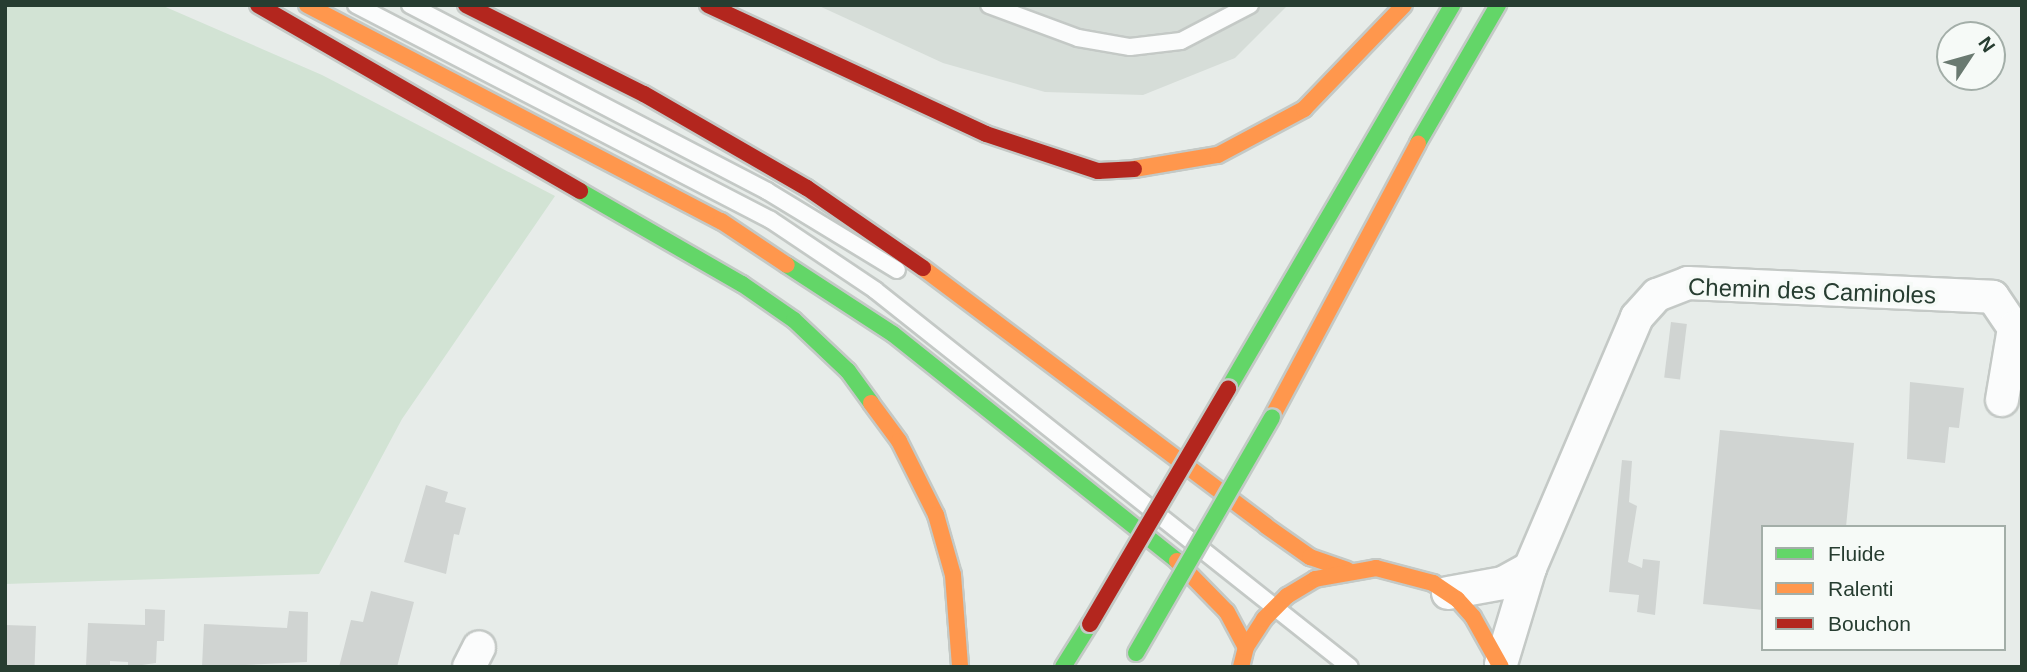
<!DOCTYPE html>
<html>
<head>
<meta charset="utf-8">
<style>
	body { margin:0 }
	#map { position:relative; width:2027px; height:672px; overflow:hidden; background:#e7ece9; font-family:Helvetica,sans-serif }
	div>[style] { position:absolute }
	.built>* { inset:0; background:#d6ddd8 }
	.green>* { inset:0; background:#d2e3d4 }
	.building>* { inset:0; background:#d0d4d2; transform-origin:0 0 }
	.roads { filter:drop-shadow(2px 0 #c4c9c6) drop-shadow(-2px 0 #c4c9c6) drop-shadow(0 2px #c4c9c6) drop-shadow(0 -2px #c4c9c6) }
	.lane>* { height:16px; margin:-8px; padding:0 8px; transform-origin:8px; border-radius:8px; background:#fbfcfc }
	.street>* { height:32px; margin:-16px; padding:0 16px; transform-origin:16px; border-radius:16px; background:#fbfcfc }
	.fast>* { height:16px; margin:-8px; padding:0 8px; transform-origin:8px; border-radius:8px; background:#63d668 }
	.slow>* { height:16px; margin:-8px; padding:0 8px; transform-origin:8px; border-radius:8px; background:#ff974d }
	.jam>* { height:16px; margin:-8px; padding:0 8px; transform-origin:8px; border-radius:8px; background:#b3261e }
	.bridges { filter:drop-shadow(2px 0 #c3cac6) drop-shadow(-2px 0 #c3cac6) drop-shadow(0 2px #c3cac6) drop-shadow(0 -2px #c3cac6) }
	.fast-bridge>* { height:16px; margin:-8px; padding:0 8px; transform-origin:8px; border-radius:8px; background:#63d668 }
	.jam-bridge>* { height:16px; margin:-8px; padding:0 8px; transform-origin:8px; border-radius:8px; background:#b3261e }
	span { translate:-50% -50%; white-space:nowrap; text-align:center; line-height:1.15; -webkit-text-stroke:7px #f6faf7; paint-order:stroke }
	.street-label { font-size:24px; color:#273d31 }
	.frame { position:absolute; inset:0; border:7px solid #273d31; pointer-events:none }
	.legend { position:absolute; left:1761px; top:525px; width:245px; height:126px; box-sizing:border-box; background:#f6faf7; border:2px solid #a3aea8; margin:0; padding:9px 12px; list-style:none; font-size:21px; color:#273d31 }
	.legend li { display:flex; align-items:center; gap:14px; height:35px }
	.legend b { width:35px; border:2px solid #a3aea8 }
	.north { position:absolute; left:1936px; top:21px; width:70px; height:70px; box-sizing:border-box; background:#f6faf7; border:2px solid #a3aea8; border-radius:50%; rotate:54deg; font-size:19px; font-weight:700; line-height:28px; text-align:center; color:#273d31 }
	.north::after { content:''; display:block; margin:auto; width:24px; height:32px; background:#6a7a71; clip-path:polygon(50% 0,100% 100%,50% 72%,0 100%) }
</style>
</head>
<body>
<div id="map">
	<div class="built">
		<i style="clip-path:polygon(817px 5px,1288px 5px,1235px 58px,1143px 95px,1045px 92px,943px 63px)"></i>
	</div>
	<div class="green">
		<i style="clip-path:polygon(5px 5px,161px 5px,322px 75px,555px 196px,402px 419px,319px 574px,5px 584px)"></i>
	</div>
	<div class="building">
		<i style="left:1671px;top:322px;width:16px;height:56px;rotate:7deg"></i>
		<i style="clip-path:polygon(1910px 382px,1964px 388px,1959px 428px,1949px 427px,1945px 463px,1907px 459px)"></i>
		<i style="clip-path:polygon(1720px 430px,1854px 443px,1846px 527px,1763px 527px,1763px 610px,1703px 604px)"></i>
		<i style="clip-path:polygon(1622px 460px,1632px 461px,1629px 502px,1637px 506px,1628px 562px,1642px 568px,1643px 559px,1660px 561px,1655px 615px,1637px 612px,1639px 595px,1609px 592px)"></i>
		<i style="clip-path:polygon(426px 485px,448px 492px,445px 502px,466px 508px,459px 535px,454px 534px,446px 574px,404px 562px)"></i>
		<i style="clip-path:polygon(371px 591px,414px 602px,397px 667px,339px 667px,351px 620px,363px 622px)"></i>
		<i style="clip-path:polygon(145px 609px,165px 610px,164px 641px,157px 641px,156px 663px,128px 667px,128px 662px,110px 661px,110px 667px,86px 666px,88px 623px,145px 625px)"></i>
		<i style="clip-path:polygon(289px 611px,308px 612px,307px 662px,202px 667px,204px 624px,287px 628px)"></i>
		<i style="left:5px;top:625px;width:31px;height:40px;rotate:2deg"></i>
	</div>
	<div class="roads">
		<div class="lane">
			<i style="left:356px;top:5px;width:467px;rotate:27.4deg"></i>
			<i style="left:771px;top:220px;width:125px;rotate:33.9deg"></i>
			<i style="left:875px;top:290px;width:606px;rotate:38.44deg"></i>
			<i style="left:410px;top:5px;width:403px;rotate:27.5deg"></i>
			<i style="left:767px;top:191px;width:152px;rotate:31.3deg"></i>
			<i style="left:989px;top:5px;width:95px;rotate:20.3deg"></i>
			<i style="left:1078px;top:38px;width:53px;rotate:9.8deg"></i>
			<i style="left:1130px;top:47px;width:51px;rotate:-6.7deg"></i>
			<i style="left:1181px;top:41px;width:78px;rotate:-27.6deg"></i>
		</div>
		<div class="street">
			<i style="left:1448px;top:593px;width:56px;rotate:-10.3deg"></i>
			<i style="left:1503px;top:583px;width:31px;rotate:-29deg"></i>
			<i style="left:1501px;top:664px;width:100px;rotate:-73.2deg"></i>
			<i style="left:1530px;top:568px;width:273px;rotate:-66.9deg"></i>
			<i style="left:1637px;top:317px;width:30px;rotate:-48deg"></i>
			<i style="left:1657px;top:295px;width:33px;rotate:-21deg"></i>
			<i style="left:1688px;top:283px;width:305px;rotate:2.6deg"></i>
			<i style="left:1993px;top:297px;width:37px;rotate:56deg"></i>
			<i style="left:2014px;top:328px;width:73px;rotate:99.5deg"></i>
			<i style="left:469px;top:667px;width:22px;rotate:-63deg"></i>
		</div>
		<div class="fast">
			<i style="left:1418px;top:143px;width:160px;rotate:-59.9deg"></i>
			<i style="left:580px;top:191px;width:187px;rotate:29.9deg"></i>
			<i style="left:742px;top:284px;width:63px;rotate:34.7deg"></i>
			<i style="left:794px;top:320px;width:74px;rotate:43.4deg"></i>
			<i style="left:848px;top:371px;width:39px;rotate:54deg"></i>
			<i style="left:787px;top:265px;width:126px;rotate:33.1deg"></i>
			<i style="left:893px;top:334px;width:364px;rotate:38.6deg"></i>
			<i style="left:1228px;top:389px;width:445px;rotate:-59.7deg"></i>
			<i style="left:1063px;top:667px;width:51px;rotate:-57.9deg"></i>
		</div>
		<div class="slow">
			<i style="left:307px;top:5px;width:467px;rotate:27.6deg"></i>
			<i style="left:721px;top:221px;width:79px;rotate:33.7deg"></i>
			<i style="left:1134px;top:169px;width:85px;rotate:-9.5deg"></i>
			<i style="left:1218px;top:155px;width:98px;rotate:-28.1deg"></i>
			<i style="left:1304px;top:109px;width:144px;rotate:-46.1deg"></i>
			<i style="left:923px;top:268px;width:429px;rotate:36.9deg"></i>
			<i style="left:1266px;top:526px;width:54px;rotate:35.2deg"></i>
			<i style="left:1310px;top:557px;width:39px;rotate:19deg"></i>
			<i style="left:871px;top:403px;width:47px;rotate:53.6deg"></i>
			<i style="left:899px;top:441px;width:83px;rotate:63.4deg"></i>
			<i style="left:936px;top:515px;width:62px;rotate:74.2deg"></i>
			<i style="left:953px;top:575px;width:92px;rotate:85.6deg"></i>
			<i style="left:1272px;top:417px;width:310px;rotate:-61.9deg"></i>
			<i style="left:1177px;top:561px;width:71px;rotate:45.6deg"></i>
			<i style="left:1227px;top:612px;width:40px;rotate:62deg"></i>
			<i style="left:1241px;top:667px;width:21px;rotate:-76deg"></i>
			<i style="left:1246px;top:647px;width:33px;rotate:-57deg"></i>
			<i style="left:1264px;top:619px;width:33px;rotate:-45deg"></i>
			<i style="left:1287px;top:596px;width:33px;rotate:-31deg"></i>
			<i style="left:1315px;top:579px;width:62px;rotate:-10.2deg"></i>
			<i style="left:1376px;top:568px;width:59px;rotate:14.7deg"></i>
			<i style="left:1433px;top:583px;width:29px;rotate:34deg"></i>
			<i style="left:1457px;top:599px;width:24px;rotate:48deg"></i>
			<i style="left:1473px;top:617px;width:57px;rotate:60.8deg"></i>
		</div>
		<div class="jam">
			<i style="left:258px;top:5px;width:372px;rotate:30deg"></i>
			<i style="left:466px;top:5px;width:199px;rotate:26.6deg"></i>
			<i style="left:644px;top:94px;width:188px;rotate:30deg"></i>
			<i style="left:807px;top:188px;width:141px;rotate:34.6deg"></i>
			<i style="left:708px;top:5px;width:306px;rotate:24.9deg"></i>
			<i style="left:986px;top:134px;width:118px;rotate:18.3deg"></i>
			<i style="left:1098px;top:171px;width:36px;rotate:-3deg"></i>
		</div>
	</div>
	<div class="bridges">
		<div class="fast-bridge">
			<i style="left:1136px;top:653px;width:272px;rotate:-60deg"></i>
		</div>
		<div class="jam-bridge">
			<i style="left:1090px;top:624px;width:273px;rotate:-59.6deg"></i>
		</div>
	</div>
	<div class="street-label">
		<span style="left:1812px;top:291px;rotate:2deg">Chemin des Caminoles</span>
	</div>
	<div class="frame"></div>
	<ul class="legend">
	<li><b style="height:9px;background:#63d668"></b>Fluide</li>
	<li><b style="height:9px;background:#ff974d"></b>Ralenti</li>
	<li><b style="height:9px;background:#b3261e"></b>Bouchon</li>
	</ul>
	<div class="north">N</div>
</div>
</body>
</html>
